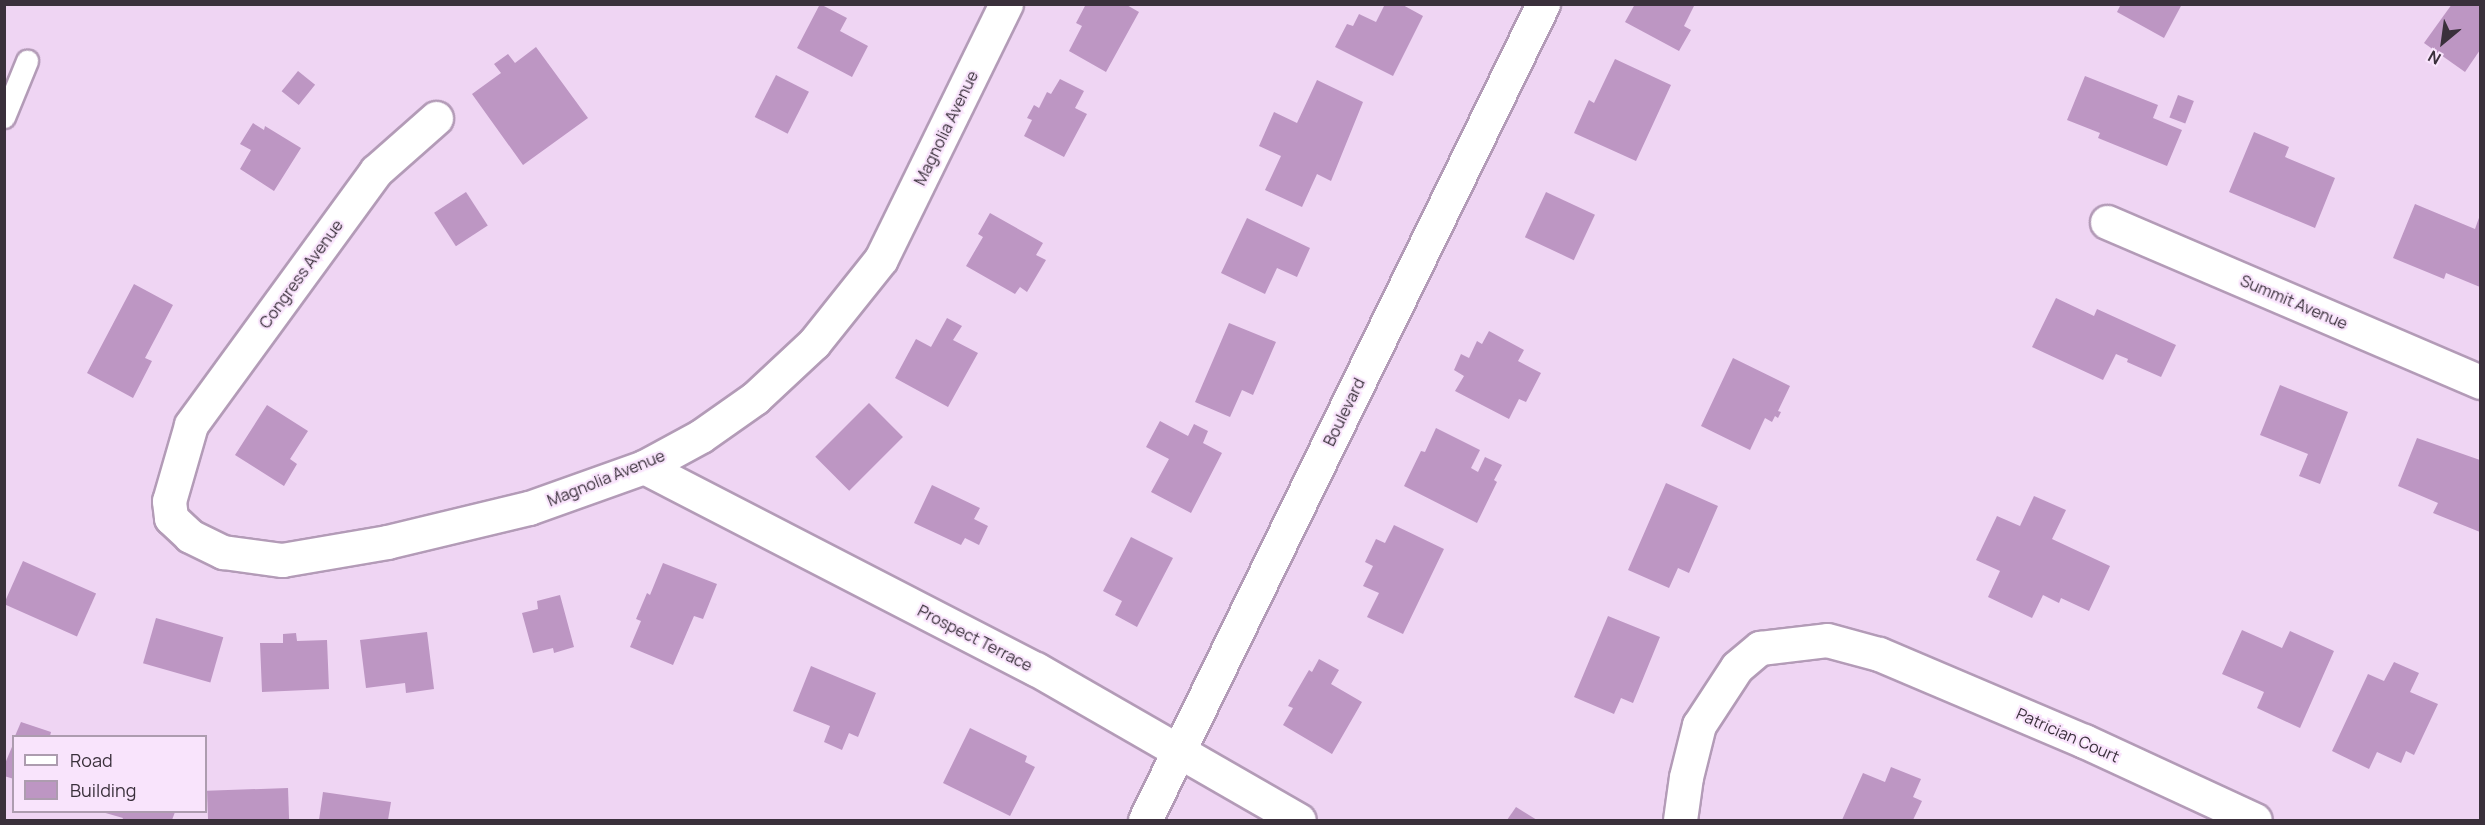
<!DOCTYPE html>
<html>
<head>
<meta charset="utf-8">
<style>
	body { margin:0 }
	#map { position:relative; width:2485px; height:825px; overflow:hidden; background:#efd5f3; font-family:Manrope,sans-serif }
	div>[style] { position:absolute }
	.building>* { inset:0; background:#bd96c3; transform-origin:0 0 }
	.roads { filter:drop-shadow(2px 0 #b39bb7) drop-shadow(-2px 0 #b39bb7) drop-shadow(0 2px #b39bb7) drop-shadow(0 -2px #b39bb7) }
	.service>* { height:21px; margin:-10.5px; padding:0 10.5px; transform-origin:10.5px; border-radius:10.5px; background:#fff }
	.minor>* { height:33px; margin:-16.5px; padding:0 16.5px; transform-origin:16.5px; border-radius:16.5px; background:#fff }
	span { translate:-50% -50%; white-space:nowrap; text-align:center; line-height:1.15; -webkit-text-stroke:4.5px #f9e4fc; paint-order:stroke }
	.street-label { font-size:16px; color:#3a303b }
	.frame { position:absolute; inset:0; border:6px solid #3a303b; pointer-events:none }
	.legend { position:absolute; left:12px; top:735px; width:195px; height:78px; box-sizing:border-box; background:#f9e4fc; border:2px solid #ad9caf; margin:0; padding:8px 10px; list-style:none; font-size:18px; color:#3a303b }
	.legend li { display:flex; align-items:center; gap:12px; height:30px }
	.legend b { width:30px; border:2px solid #ad9caf }
	.north { position:absolute; left:2413px; top:12px; width:60px; height:60px; -webkit-text-stroke:4px #f9e4fc; paint-order:stroke; rotate:209deg; font-size:16px; font-weight:700; line-height:24px; text-align:center; color:#3a303b }
	.north::after { content:''; display:block; margin:auto; width:21px; height:27px; background:#3a303b; clip-path:polygon(50% 0,100% 100%,50% 72%,0 100%) }
</style>
</head>
<body>
<div id="map">
	<div class="building">
		<i style="clip-path:polygon(820px 4px,847px 18px,840px 31px,868px 46px,852px 77px,797px 48px)"></i>
		<i style="clip-path:polygon(1086px 4px,1125px 4px,1139px 12px,1106px 72px,1069px 51px,1082px 26px,1076px 23px)"></i>
		<i style="clip-path:polygon(1385px 4px,1401px 4px,1423px 16px,1393px 76px,1335px 47px,1347px 24px,1353px 26px,1359px 14px,1376px 22px)"></i>
		<i style="clip-path:polygon(1635px 4px,1695px 4px,1684px 26px,1691px 30px,1679px 51px,1625px 22px)"></i>
		<i style="clip-path:polygon(2121px 4px,2182px 4px,2164px 38px,2117px 12px)"></i>
		<i style="clip-path:polygon(2452px 4px,2480px 4px,2480px 50px,2465px 72px,2424px 43px)"></i>
		<i style="clip-path:polygon(536px 47px,588px 118px,523px 165px,472px 94px,501px 73px,494px 64px,508px 54px,515px 63px)"></i>
		<i style="clip-path:polygon(1615px 59px,1671px 85px,1636px 161px,1574px 133px,1589px 100px,1594px 103px)"></i>
		<i style="left:298px;top:71px;width:22px;height:26px;rotate:39deg"></i>
		<i style="left:776px;top:75px;width:37px;height:47px;rotate:27deg"></i>
		<i style="clip-path:polygon(2085px 76px,2158px 105px,2153px 118px,2182px 130px,2167px 166px,2098px 138px,2100px 133px,2067px 120px)"></i>
		<i style="clip-path:polygon(1060px 79px,1084px 91px,1075px 108px,1087px 114px,1064px 157px,1024px 136px,1032px 120px,1027px 118px,1034px 105px,1039px 108px,1047px 92px,1051px 94px)"></i>
		<i style="clip-path:polygon(1317px 80px,1363px 102px,1331px 181px,1317px 174px,1302px 207px,1265px 190px,1281px 156px,1259px 146px,1274px 112px,1297px 123px)"></i>
		<i style="left:2178px;top:95px;width:17px;height:24px;rotate:21deg"></i>
		<i style="clip-path:polygon(253px 123px,264px 130px,265px 126px,301px 148px,274px 191px,240px 169px,251px 150px,240px 144px)"></i>
		<i style="clip-path:polygon(2254px 132px,2289px 147px,2285px 157px,2335px 178px,2315px 228px,2229px 192px)"></i>
		<i style="left:466px;top:192px;width:40px;height:38px;rotate:57deg"></i>
		<i style="left:1546px;top:192px;width:54px;height:50px;rotate:25deg"></i>
		<i style="clip-path:polygon(2415px 204px,2475px 229px,2480px 215px,2480px 287px,2446px 273px,2444px 279px,2393px 258px)"></i>
		<i style="clip-path:polygon(990px 213px,1043px 243px,1036px 255px,1046px 260px,1027px 292px,1020px 287px,1015px 294px,966px 266px,983px 237px,978px 234px)"></i>
		<i style="clip-path:polygon(1247px 218px,1310px 248px,1297px 277px,1277px 268px,1265px 294px,1221px 273px)"></i>
		<i style="clip-path:polygon(134px 284px,173px 305px,145px 358px,152px 361px,133px 398px,87px 373px)"></i>
		<i style="clip-path:polygon(2056px 298px,2094px 316px,2097px 309px,2176px 345px,2161px 377px,2127px 362px,2128px 359px,2116px 354px,2103px 380px,2032px 347px)"></i>
		<i style="clip-path:polygon(947px 318px,962px 326px,953px 340px,978px 353px,948px 407px,895px 378px,916px 339px,931px 347px)"></i>
		<i style="clip-path:polygon(1229px 323px,1276px 342px,1253px 395px,1242px 390px,1230px 417px,1195px 402px)"></i>
		<i style="clip-path:polygon(1489px 331px,1524px 350px,1518px 361px,1541px 373px,1526px 402px,1519px 399px,1509px 419px,1455px 391px,1464px 376px,1454px 370px,1461px 354px,1469px 358px,1477px 341px,1482px 344px)"></i>
		<i style="clip-path:polygon(1733px 358px,1790px 386px,1778px 411px,1781px 412px,1778px 418px,1775px 416px,1772px 422px,1765px 418px,1750px 450px,1701px 426px)"></i>
		<i style="clip-path:polygon(2280px 385px,2348px 412px,2320px 484px,2299px 476px,2308px 454px,2260px 435px)"></i>
		<i style="left:869px;top:403px;width:48px;height:76px;rotate:45deg"></i>
		<i style="clip-path:polygon(267px 405px,308px 431px,290px 459px,297px 464px,284px 486px,235px 455px)"></i>
		<i style="clip-path:polygon(1160px 421px,1188px 436px,1194px 424px,1208px 431px,1203px 443px,1222px 453px,1191px 513px,1151px 492px,1169px 459px,1146px 447px)"></i>
		<i style="clip-path:polygon(1436px 428px,1480px 450px,1471px 468px,1478px 472px,1485px 457px,1502px 465px,1494px 480px,1497px 482px,1477px 523px,1404px 486px,1421px 451px,1425px 452px)"></i>
		<i style="clip-path:polygon(2417px 438px,2480px 460px,2480px 532px,2433px 513px,2438px 503px,2398px 486px)"></i>
		<i style="clip-path:polygon(1666px 483px,1718px 506px,1689px 573px,1678px 568px,1669px 588px,1628px 570px)"></i>
		<i style="clip-path:polygon(932px 485px,980px 508px,974px 519px,988px 526px,979px 545px,965px 538px,961px 545px,914px 523px)"></i>
		<i style="clip-path:polygon(2034px 496px,2066px 510px,2052px 539px,2110px 566px,2089px 611px,2061px 598px,2059px 603px,2043px 595px,2032px 618px,1988px 597px,2000px 571px,1976px 560px,1997px 516px,2020px 526px)"></i>
		<i style="clip-path:polygon(1394px 525px,1444px 549px,1403px 634px,1367px 617px,1379px 593px,1363px 586px,1373px 566px,1365px 562px,1376px 539px,1385px 543px)"></i>
		<i style="clip-path:polygon(1131px 537px,1173px 558px,1137px 627px,1115px 615px,1122px 601px,1103px 591px)"></i>
		<i style="left:23px;top:561px;width:80px;height:47px;rotate:24deg"></i>
		<i style="clip-path:polygon(663px 563px,717px 584px,703px 619px,694px 616px,673px 665px,630px 647px,641px 621px,636px 619px,647px 593px,650px 595px)"></i>
		<i style="clip-path:polygon(560px 595px,574px 647px,554px 653px,553px 648px,533px 653px,522px 613px,538px 609px,537px 601px)"></i>
		<i style="clip-path:polygon(1608px 616px,1660px 637px,1633px 703px,1621px 698px,1614px 714px,1574px 697px)"></i>
		<i style="left:156px;top:618px;width:70px;height:47px;rotate:16deg"></i>
		<i style="clip-path:polygon(2242px 630px,2282px 648px,2290px 631px,2334px 651px,2300px 728px,2257px 708px,2264px 692px,2222px 674px)"></i>
		<i style="clip-path:polygon(427px 632px,434px 689px,406px 693px,405px 683px,366px 688px,360px 640px)"></i>
		<i style="clip-path:polygon(296px 633px,297px 641px,327px 640px,329px 689px,262px 692px,260px 643px,283px 643px,283px 634px)"></i>
		<i style="clip-path:polygon(1319px 659px,1339px 670px,1331px 684px,1362px 702px,1332px 754px,1283px 725px,1293px 708px,1288px 706px,1309px 670px,1312px 672px)"></i>
		<i style="clip-path:polygon(2394px 662px,2419px 673px,2410px 692px,2438px 704px,2414px 755px,2406px 751px,2401px 763px,2377px 752px,2369px 769px,2332px 751px,2368px 674px,2384px 681px)"></i>
		<i style="clip-path:polygon(811px 666px,876px 693px,858px 737px,849px 733px,842px 750px,824px 742px,830px 726px,793px 711px)"></i>
		<i style="clip-path:polygon(21px 722px,51px 732px,50px 736px,15px 736px)"></i>
		<i style="clip-path:polygon(970px 728px,1027px 756px,1025px 762px,1035px 767px,1010px 816px,943px 783px)"></i>
		<i style="clip-path:polygon(14px 742px,14px 779px,4px 776px,4px 766px)"></i>
		<i style="clip-path:polygon(1891px 767px,1921px 779px,1913px 797px,1922px 801px,1913px 820px,1842px 820px,1863px 773px,1885px 782px)"></i>
		<i style="left:288px;top:788px;width:32px;height:81px;rotate:88deg"></i>
		<i style="clip-path:polygon(323px 792px,391px 802px,388px 820px,319px 820px)"></i>
		<i style="clip-path:polygon(1516px 807px,1537px 820px,1507px 820px)"></i>
		<i style="clip-path:polygon(102px 812px,175px 812px,172px 820px,122px 820px,123px 818px)"></i>
	</div>
	<div class="roads">
		<div class="service">
			<i style="left:4px;top:117px;width:61px;rotate:-67.7deg"></i>
		</div>
		<div class="minor">
			<i style="left:436px;top:118px;width:80px;rotate:138.5deg"></i>
			<i style="left:376px;top:171px;width:314px;rotate:126.1deg"></i>
			<i style="left:191px;top:425px;width:79px;rotate:106.1deg"></i>
			<i style="left:169px;top:501px;width:17px;rotate:83deg"></i>
			<i style="left:171px;top:518px;width:26px;rotate:43deg"></i>
			<i style="left:190px;top:536px;width:37px;rotate:26deg"></i>
			<i style="left:223px;top:552px;width:60px;rotate:7.7deg"></i>
			<i style="left:282px;top:560px;width:107px;rotate:-9.7deg"></i>
			<i style="left:387px;top:542px;width:146px;rotate:-13.5deg"></i>
			<i style="left:529px;top:508px;width:122px;rotate:-19.6deg"></i>
			<i style="left:644px;top:467px;width:65px;rotate:-28.5deg"></i>
			<i style="left:701px;top:436px;width:66px;rotate:-35.1deg"></i>
			<i style="left:755px;top:398px;width:81px;rotate:-43deg"></i>
			<i style="left:814px;top:343px;width:107px;rotate:-51.4deg"></i>
			<i style="left:881px;top:259px;width:284px;rotate:-63.9deg"></i>
			<i style="left:2107px;top:222px;width:406px;rotate:23.2deg"></i>
			<i style="left:644px;top:467px;width:441px;rotate:27.3deg"></i>
			<i style="left:1036px;top:669px;width:303px;rotate:29.9deg"></i>
			<i style="left:1145px;top:820px;width:908px;rotate:-64deg"></i>
			<i style="left:1680px;top:820px;width:43px;rotate:-82.1deg"></i>
			<i style="left:1686px;top:777px;width:54px;rotate:-76deg"></i>
			<i style="left:1699px;top:725px;width:69px;rotate:-56.8deg"></i>
			<i style="left:1737px;top:667px;width:30px;rotate:-40deg"></i>
			<i style="left:1760px;top:648px;width:67px;rotate:-6.8deg"></i>
			<i style="left:1827px;top:640px;width:54px;rotate:15.1deg"></i>
			<i style="left:1879px;top:654px;width:223px;rotate:23deg"></i>
			<i style="left:2084px;top:741px;width:188px;rotate:24.8deg"></i>
		</div>
	</div>
	<div class="street-label">
		<span style="left:946px;top:128px;rotate:-64deg">Magnolia Avenue</span>
		<span style="left:301px;top:274px;rotate:-54deg">Congress Avenue</span>
		<span style="left:2294px;top:302px;rotate:23deg">Summit Avenue</span>
		<span style="left:1344px;top:412px;rotate:-64deg">Boulevard</span>
		<span style="left:606px;top:478px;rotate:-22deg">Magnolia Avenue</span>
		<span style="left:975px;top:638px;rotate:27deg">Prospect Terrace</span>
		<span style="left:2068px;top:735px;rotate:24deg">Patrician Court</span>
	</div>
	<div class="frame"></div>
	<ul class="legend">
	<li><b style="height:8px;background:#fff"></b>Road</li>
	<li><b style="height:16px;background:#bd96c3"></b>Building</li>
	</ul>
	<div class="north">N</div>
</div>
</body>
</html>
